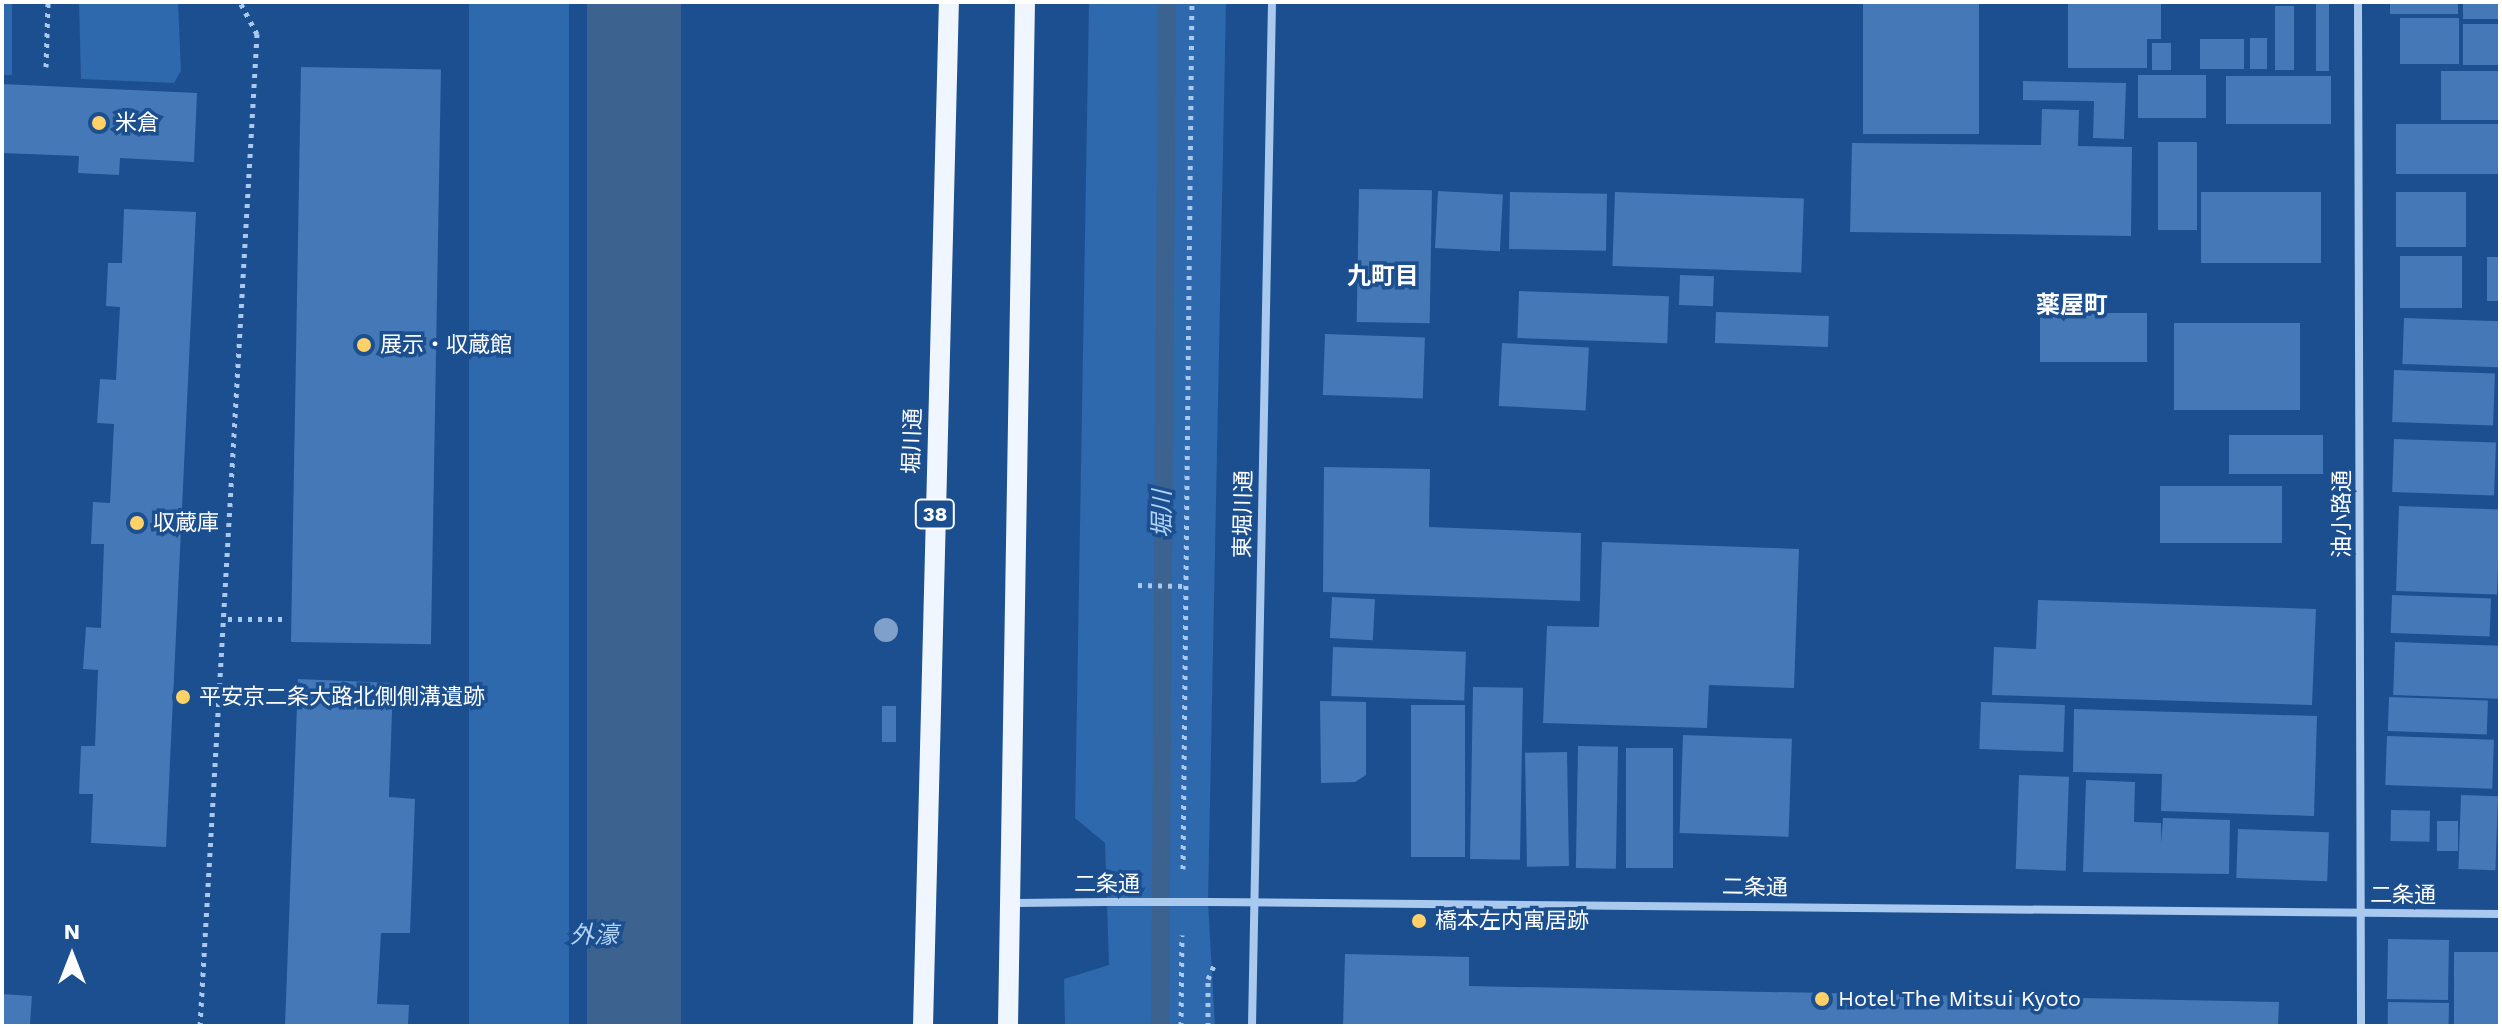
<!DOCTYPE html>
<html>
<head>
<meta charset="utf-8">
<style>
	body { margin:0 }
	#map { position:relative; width:2502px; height:1028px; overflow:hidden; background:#1b4f8f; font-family:"Work Sans","Noto Sans JP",sans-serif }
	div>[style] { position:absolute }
	.green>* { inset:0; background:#2e69ad; transform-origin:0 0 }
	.water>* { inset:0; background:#3c6290; transform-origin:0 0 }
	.stream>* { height:18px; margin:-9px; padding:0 9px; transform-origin:9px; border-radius:9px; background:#3c6290 }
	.building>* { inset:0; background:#4478b7; transform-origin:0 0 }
	.path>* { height:5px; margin-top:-2.5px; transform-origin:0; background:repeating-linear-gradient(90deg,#a9c9ee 0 4px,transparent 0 10px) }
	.minor>* { height:8px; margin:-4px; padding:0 4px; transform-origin:4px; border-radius:4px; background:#a9c9ee }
	.primary>* { height:20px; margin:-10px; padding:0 10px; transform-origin:10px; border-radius:10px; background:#f0f6ff }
	.minor-bridge>* { height:8px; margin:-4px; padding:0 4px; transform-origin:4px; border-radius:4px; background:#a9c9ee }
	.trees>* { width:24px; height:24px; margin:-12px; border-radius:50%; background:#7ea0ca }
	.dots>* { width:22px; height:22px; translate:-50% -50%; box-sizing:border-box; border:4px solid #1b4f8f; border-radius:50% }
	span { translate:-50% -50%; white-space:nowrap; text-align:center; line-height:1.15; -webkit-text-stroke:7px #1b4f8f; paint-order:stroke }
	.shield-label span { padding:2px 6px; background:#1b4f8f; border:2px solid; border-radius:6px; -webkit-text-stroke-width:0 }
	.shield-label { font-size:20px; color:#fff; font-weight:700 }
	.poi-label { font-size:22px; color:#fff }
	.left { translate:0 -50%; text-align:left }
	.street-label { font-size:22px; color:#fff }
	.neighbourhood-label { font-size:24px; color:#fff; font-weight:700 }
	.water-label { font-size:24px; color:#b5d3f5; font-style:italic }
	.frame { position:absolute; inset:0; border:4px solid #fff; pointer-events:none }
	.north { position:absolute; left:32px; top:916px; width:80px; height:80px; -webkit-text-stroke:6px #1b4f8f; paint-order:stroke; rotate:0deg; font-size:22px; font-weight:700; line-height:32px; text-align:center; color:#fff }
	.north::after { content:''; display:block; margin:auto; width:28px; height:36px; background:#fff; clip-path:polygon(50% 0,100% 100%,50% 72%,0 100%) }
</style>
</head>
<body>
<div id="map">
	<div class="green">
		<i style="left:2px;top:2px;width:10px;height:73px"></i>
		<i style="clip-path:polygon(79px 2px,178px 2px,181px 71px,174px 83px,81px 79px)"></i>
		<i style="left:469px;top:2px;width:100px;height:1025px"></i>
		<i style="clip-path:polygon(1089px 2px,1226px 2px,1208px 902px,1215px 1026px,1065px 1026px,1064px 979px,1109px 965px,1105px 843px,1075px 818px)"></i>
	</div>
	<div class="water">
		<i style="left:587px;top:2px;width:94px;height:1025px"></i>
	</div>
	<div class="stream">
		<i style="left:1160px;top:1026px;width:1024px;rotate:-89.61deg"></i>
	</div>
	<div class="building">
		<i style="left:1863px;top:2px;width:116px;height:132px"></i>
		<i style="clip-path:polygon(2068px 2px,2161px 4px,2161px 39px,2147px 39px,2147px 68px,2068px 68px)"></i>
		<i style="left:2316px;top:2px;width:13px;height:69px"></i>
		<i style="left:2390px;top:2px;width:68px;height:12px"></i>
		<i style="left:2463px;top:2px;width:37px;height:17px"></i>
		<i style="left:2275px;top:6px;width:19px;height:64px"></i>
		<i style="left:2400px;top:18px;width:59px;height:46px"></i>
		<i style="left:2463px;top:24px;width:37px;height:41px"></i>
		<i style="left:2250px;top:38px;width:17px;height:31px"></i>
		<i style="left:2200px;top:39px;width:44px;height:30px"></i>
		<i style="left:2152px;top:43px;width:19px;height:27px"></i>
		<i style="left:301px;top:67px;width:140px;height:575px;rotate:1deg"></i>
		<i style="left:2441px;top:71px;width:59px;height:49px"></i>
		<i style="left:2138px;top:75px;width:68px;height:43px"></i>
		<i style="left:2226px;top:76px;width:105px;height:48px"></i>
		<i style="clip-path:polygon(2023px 81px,2126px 83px,2124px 139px,2093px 138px,2094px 101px,2023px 100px)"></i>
		<i style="clip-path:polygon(2px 84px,197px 93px,194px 162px,120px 158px,119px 175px,78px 173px,79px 156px,2px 153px)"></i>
		<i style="clip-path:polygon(2042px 109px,2079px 110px,2078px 146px,2132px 147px,2131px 236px,1850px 232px,1852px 143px,2041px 145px)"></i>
		<i style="left:2500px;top:124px;width:50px;height:104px;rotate:90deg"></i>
		<i style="left:2158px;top:142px;width:39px;height:88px"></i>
		<i style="left:1359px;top:189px;width:73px;height:133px;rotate:1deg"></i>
		<i style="left:1438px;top:191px;width:65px;height:57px;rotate:3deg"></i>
		<i style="left:1510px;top:192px;width:97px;height:57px;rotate:1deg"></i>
		<i style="left:1615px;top:192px;width:189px;height:74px;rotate:2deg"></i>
		<i style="left:2201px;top:192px;width:120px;height:71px"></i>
		<i style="left:2396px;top:192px;width:70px;height:55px"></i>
		<i style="clip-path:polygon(124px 209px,196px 212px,166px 847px,91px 843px,93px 794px,79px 794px,81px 746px,95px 746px,98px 670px,83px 669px,86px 627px,101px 628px,104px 544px,91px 544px,93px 502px,110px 503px,114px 424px,97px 423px,100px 379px,116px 380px,120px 307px,106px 306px,108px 263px,122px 263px)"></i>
		<i style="left:2462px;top:256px;width:52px;height:62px;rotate:90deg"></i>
		<i style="left:2487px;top:257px;width:13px;height:44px"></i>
		<i style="left:1680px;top:275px;width:34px;height:30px;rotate:2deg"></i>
		<i style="left:1519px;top:291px;width:150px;height:47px;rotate:2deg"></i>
		<i style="left:1716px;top:312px;width:113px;height:31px;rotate:2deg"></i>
		<i style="left:2040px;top:313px;width:107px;height:49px"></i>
		<i style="left:2404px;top:318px;width:96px;height:46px;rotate:2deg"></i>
		<i style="left:2174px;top:323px;width:126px;height:87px"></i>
		<i style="left:1325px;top:334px;width:100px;height:61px;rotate:2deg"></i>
		<i style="left:1502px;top:343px;width:87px;height:63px;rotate:3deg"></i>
		<i style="left:2394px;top:370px;width:101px;height:52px;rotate:2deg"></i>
		<i style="left:2229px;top:435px;width:94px;height:39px"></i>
		<i style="left:2394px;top:439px;width:102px;height:53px;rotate:2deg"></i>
		<i style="clip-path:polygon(1324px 467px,1430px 469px,1429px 527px,1581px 533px,1580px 601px,1323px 592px)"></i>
		<i style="left:2160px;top:486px;width:122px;height:57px"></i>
		<i style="left:2399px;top:506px;width:101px;height:85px;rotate:2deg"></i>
		<i style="clip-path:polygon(1602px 542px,1799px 549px,1794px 688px,1709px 685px,1707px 728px,1543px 723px,1547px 626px,1599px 627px)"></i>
		<i style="left:2392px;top:595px;width:99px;height:38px;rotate:2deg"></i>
		<i style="left:1332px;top:597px;width:43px;height:41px;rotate:3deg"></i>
		<i style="clip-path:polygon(2038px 600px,2316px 609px,2312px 705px,1992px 695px,1994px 647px,2036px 649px)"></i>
		<i style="left:2395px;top:642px;width:105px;height:53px;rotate:2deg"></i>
		<i style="left:1333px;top:647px;width:133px;height:49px;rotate:2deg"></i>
		<i style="clip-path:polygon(298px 679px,393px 683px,389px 797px,415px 799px,410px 933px,381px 933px,377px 1004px,409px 1005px,408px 1026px,285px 1026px)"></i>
		<i style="left:1473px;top:687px;width:50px;height:172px;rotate:1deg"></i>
		<i style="left:2389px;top:697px;width:99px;height:34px;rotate:2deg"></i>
		<i style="clip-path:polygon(1320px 701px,1366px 702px,1366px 775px,1355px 782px,1321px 783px)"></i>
		<i style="left:1981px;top:702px;width:84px;height:47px;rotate:2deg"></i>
		<i style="left:1411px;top:705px;width:54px;height:152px"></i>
		<i style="left:882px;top:706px;width:14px;height:36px"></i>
		<i style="clip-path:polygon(2074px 709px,2317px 716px,2314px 816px,2161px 811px,2162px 774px,2073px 772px)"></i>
		<i style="left:1683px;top:735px;width:109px;height:98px;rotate:2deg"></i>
		<i style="left:2387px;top:736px;width:107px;height:49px;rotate:2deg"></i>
		<i style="left:1578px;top:746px;width:40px;height:122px;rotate:1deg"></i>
		<i style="left:1626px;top:748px;width:47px;height:120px"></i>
		<i style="left:1567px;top:752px;width:114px;height:42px;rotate:89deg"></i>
		<i style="left:2019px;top:775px;width:50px;height:94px;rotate:2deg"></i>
		<i style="clip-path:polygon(2086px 780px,2135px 782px,2134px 822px,2161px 823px,2161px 844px,2163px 818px,2230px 820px,2229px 874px,2083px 872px)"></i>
		<i style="left:2461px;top:795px;width:37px;height:74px;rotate:2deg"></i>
		<i style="left:2391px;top:810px;width:39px;height:31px;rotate:1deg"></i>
		<i style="left:2437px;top:821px;width:21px;height:30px"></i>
		<i style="left:2238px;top:829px;width:91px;height:49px;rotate:2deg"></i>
		<i style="left:2388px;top:939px;width:61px;height:60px;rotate:1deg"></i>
		<i style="left:2454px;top:952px;width:46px;height:74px"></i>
		<i style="clip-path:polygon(1345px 954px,1469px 957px,1469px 986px,2279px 1002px,2278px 1026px,1343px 1026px)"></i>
		<i style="left:2px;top:994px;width:30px;height:32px;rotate:4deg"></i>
		<i style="left:2388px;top:1002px;width:61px;height:24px;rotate:1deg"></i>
	</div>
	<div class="path">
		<i style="left:46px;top:67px;width:65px;rotate:-88.2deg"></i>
		<i style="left:1138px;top:585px;width:47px;rotate:1.2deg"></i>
		<i style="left:228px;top:619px;width:60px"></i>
		<i style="left:1183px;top:869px;width:867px;rotate:-89.41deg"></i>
		<i style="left:200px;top:1026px;width:994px;rotate:-86.71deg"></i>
		<i style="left:257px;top:34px;width:36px;rotate:-118deg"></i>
		<i style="left:1181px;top:1026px;width:91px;rotate:-89.4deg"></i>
		<i style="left:1208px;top:1026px;width:47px;rotate:-90deg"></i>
		<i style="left:1208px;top:979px;width:17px;rotate:-66deg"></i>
	</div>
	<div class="minor">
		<i style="left:2358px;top:2px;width:1024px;rotate:89.83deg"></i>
		<i style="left:1208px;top:902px;width:1292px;rotate:0.53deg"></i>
		<i style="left:1010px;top:903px;width:96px;rotate:-0.6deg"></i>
		<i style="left:1252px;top:1026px;width:1024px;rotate:-88.88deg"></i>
	</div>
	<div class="primary">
		<i style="left:923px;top:1026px;width:1024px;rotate:-88.55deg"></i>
		<i style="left:1008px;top:1026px;width:1024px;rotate:-89.05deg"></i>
	</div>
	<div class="minor-bridge">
		<i style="left:1106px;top:902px;width:102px"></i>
	</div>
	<div class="trees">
		<i style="left:886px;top:630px"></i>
	</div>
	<div class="dots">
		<i style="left:99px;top:123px;background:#ffd166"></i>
		<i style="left:364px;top:345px;background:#ffd166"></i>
		<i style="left:137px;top:523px;background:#ffd166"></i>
		<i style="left:183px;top:697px;background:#ffd166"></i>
		<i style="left:1419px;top:921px;background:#ffd166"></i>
		<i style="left:1822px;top:999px;background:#ffd166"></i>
	</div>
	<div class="shield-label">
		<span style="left:935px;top:514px">38</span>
	</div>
	<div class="poi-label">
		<span class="left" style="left:115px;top:123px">米倉</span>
		<span class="left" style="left:380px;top:345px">展示・収蔵館</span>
		<span class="left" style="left:153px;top:523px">収蔵庫</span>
		<span class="left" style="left:199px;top:697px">平安京二条大路北側側溝遺跡</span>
		<span class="left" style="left:1435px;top:921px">橋本左内寓居跡</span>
		<span class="left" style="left:1838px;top:999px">Hotel The Mitsui Kyoto</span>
	</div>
	<div class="street-label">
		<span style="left:912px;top:441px;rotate:-88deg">堀川通</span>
		<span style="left:1243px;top:514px;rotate:-89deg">東堀川通</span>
		<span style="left:2342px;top:514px;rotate:-90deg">油小路通</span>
		<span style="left:1107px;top:884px">二条通</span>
		<span style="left:1755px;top:887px;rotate:1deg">二条通</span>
		<span style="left:2403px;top:895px">二条通</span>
	</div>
	<div class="neighbourhood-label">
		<span style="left:1383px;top:277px">九町目</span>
		<span style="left:2072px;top:306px">薬屋町</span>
	</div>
	<div class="water-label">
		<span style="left:1163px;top:514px;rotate:-90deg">堀川</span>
		<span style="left:594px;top:936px">外濠</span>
	</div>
	<div class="frame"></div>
	<div class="north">N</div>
</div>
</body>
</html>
